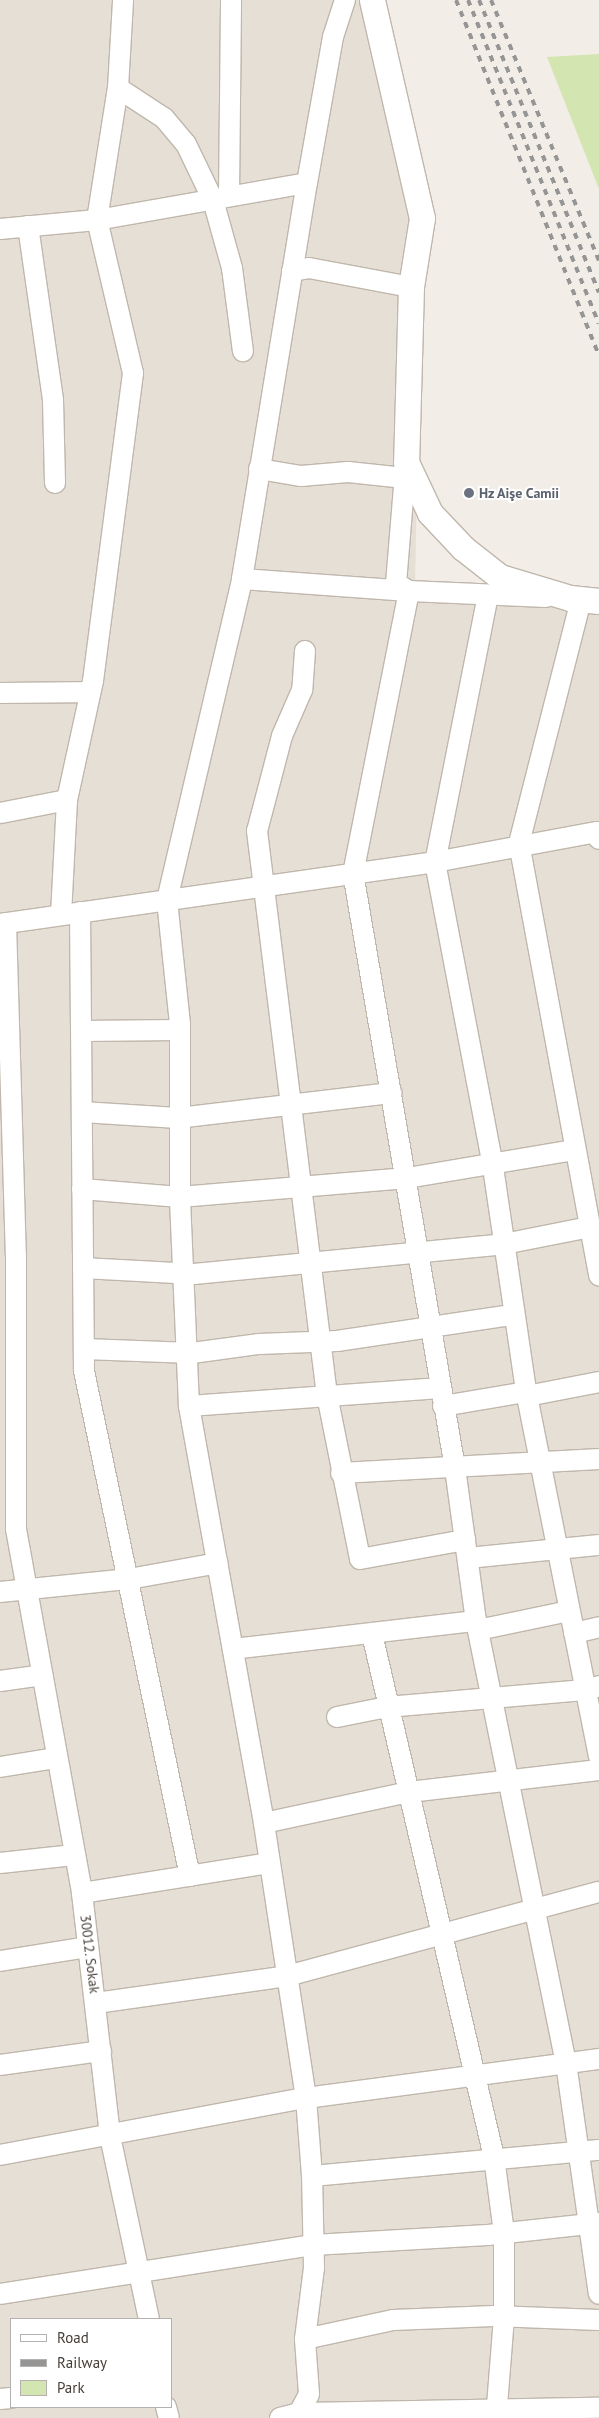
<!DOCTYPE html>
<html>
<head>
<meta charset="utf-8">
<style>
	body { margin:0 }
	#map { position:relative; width:599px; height:2418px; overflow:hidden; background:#f2ede6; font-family:"PT Sans",sans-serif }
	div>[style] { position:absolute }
	.residential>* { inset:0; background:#e6dfd5 }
	.green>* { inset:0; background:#d3e5b1 }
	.roads { filter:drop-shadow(1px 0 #c0b7ac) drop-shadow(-1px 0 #c0b7ac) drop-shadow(0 1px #c0b7ac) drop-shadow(0 -1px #c0b7ac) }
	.minor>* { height:20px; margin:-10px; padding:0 10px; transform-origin:10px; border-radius:10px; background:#fff }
	.tertiary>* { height:25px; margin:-12.5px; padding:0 12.5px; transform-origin:12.5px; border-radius:12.5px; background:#fff }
	.rail>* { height:4px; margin-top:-2px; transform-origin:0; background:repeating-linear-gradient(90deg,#959595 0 6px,transparent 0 12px) }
	.dots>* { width:14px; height:14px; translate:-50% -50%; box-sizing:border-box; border:2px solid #fff; border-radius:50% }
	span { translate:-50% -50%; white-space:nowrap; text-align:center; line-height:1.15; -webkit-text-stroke:4px #fff; paint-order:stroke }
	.worship-label { font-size:14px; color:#5b616d; font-weight:700 }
	.left { translate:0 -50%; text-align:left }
	.street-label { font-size:14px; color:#453d36 }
	.legend { position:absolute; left:10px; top:2318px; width:162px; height:90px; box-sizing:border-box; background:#fff; border:1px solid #b5b1af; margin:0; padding:6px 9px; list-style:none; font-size:15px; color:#453d36 }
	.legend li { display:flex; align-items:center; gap:10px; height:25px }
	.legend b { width:25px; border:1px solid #b5b1af }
</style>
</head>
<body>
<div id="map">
	<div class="residential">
		<i style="clip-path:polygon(evenodd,0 0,380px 0,403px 103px,420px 336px,415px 587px,599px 612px,599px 2418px,0 2418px,0 0,11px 2319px,171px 2319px,171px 2407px,11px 2407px,11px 2319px)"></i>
	</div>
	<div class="green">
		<i style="clip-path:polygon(599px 54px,599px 189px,547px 57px)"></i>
	</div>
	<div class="roads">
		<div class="minor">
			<i style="left:118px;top:88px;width:55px;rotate:33.1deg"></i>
			<i style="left:164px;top:118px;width:34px;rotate:50deg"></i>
			<i style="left:186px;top:144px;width:62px;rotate:64.3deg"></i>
			<i style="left:213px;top:200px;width:71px;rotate:74.4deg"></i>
			<i style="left:232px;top:268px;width:84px;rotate:82.5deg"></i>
			<i style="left:229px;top:196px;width:196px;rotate:-89.4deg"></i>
			<i style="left:28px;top:226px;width:176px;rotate:81.8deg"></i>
			<i style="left:53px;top:400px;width:83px;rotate:88.6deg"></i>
			<i style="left:0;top:229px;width:97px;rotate:-5.3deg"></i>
			<i style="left:97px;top:220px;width:213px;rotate:-10deg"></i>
			<i style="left:292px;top:271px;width:17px;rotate:-10deg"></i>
			<i style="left:309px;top:268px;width:104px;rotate:10.6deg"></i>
			<i style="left:406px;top:462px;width:121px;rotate:94.7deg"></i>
			<i style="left:396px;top:583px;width:15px;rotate:32deg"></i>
			<i style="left:409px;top:591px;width:137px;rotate:2.5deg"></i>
			<i style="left:259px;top:469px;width:43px;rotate:9.5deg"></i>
			<i style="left:301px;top:476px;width:47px;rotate:-4.9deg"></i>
			<i style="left:348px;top:472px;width:57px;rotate:6deg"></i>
			<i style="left:242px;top:579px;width:167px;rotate:4.1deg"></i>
			<i style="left:409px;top:591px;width:288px;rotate:101.2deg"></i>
			<i style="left:353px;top:873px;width:604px;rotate:80.27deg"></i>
			<i style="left:455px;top:1468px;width:154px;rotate:82.2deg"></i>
			<i style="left:476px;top:1621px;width:451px;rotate:78.5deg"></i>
			<i style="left:566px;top:2063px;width:233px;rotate:81.9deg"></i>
			<i style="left:488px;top:595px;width:272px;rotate:101.2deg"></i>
			<i style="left:435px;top:862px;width:310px;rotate:79.2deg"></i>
			<i style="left:493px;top:1167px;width:232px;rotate:81.6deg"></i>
			<i style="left:527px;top:1396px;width:368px;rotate:78.7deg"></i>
			<i style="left:581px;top:600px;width:251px;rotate:104.3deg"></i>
			<i style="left:519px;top:843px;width:440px;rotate:79.5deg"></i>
			<i style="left:305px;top:651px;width:39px;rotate:94deg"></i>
			<i style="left:302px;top:690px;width:50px;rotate:113.5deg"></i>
			<i style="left:282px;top:736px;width:98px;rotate:104.7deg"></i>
			<i style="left:257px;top:831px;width:568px;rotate:82.93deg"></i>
			<i style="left:327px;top:1395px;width:167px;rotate:78.6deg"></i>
			<i style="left:360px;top:1559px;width:107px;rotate:-10.3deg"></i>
			<i style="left:0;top:693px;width:89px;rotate:-0.6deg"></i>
			<i style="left:0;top:813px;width:68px;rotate:-11deg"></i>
			<i style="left:80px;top:912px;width:459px;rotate:89.5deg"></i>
			<i style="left:84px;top:1371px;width:516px;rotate:78.15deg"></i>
			<i style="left:61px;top:915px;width:115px;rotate:-87deg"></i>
			<i style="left:67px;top:800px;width:122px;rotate:-77.7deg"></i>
			<i style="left:93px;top:681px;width:311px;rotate:-82.6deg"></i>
			<i style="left:133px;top:373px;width:157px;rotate:-103.2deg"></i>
			<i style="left:97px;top:220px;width:134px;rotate:-81deg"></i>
			<i style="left:118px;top:88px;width:88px;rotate:-86.7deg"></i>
			<i style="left:6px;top:923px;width:333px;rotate:88.3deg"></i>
			<i style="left:16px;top:1256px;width:273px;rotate:90deg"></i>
			<i style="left:16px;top:1529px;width:370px;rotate:79.7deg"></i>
			<i style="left:82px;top:1893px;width:245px;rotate:83.4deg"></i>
			<i style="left:110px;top:2136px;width:187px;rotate:78deg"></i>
			<i style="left:0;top:924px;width:439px;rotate:-8.1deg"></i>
			<i style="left:435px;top:862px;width:165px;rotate:-10.5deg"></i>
			<i style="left:597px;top:832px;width:7px;rotate:74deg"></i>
			<i style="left:82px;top:1031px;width:96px;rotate:-0.6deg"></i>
			<i style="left:82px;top:1112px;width:96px;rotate:3.6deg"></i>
			<i style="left:178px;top:1118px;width:215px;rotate:-6.7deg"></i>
			<i style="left:82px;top:1189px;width:98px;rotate:4.7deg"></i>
			<i style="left:180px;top:1197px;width:228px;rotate:-4.8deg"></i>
			<i style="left:407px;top:1178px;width:170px;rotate:-9.5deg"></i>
			<i style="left:83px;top:1268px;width:111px;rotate:3.1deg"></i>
			<i style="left:194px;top:1274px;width:311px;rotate:-5.5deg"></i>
			<i style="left:504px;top:1244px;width:88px;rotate:-11.2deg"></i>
			<i style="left:84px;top:1349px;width:108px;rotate:2.1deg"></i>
			<i style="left:192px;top:1353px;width:68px;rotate:-7.7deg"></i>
			<i style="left:259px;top:1344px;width:78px;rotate:-2.2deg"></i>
			<i style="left:337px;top:1341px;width:177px;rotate:-8.5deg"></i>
			<i style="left:527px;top:1396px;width:73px;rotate:-11deg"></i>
			<i style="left:189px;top:1406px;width:252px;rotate:-4.1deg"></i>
			<i style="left:443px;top:1406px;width:84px;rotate:-9.6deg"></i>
			<i style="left:341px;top:1473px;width:258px;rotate:-3.1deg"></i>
			<i style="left:468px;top:1558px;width:132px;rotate:-5.7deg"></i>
			<i style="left:0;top:1592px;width:130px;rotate:-5.8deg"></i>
			<i style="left:129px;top:1579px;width:90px;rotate:-10.2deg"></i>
			<i style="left:478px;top:1630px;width:93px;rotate:-11.8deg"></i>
			<i style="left:574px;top:1633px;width:26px;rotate:-13deg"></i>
			<i style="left:372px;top:1634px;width:537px;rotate:76.87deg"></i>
			<i style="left:494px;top:2157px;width:77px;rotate:82.5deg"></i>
			<i style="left:504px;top:2233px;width:84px;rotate:90deg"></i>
			<i style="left:504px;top:2317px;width:101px;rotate:94.5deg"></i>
			<i style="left:233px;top:1649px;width:245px;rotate:-6.6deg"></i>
			<i style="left:0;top:1681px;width:43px;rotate:-7.9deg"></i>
			<i style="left:337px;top:1717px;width:51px;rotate:-11.3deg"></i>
			<i style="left:387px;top:1707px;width:201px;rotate:-4.9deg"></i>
			<i style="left:587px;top:1690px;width:13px;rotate:-18deg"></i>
			<i style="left:0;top:1767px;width:57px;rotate:-9.1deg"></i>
			<i style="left:264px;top:1823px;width:148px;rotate:-12.1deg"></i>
			<i style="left:409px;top:1792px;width:191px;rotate:-6.6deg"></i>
			<i style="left:0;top:1863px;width:74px;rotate:-6.2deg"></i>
			<i style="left:82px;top:1893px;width:190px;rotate:-9.1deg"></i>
			<i style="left:0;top:1961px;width:88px;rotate:-9.1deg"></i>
			<i style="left:96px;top:2003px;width:193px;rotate:-8deg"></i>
			<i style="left:287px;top:1976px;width:323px;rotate:-15.1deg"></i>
			<i style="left:0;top:2065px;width:102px;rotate:-7.9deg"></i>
			<i style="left:0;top:2155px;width:311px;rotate:-10.6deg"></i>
			<i style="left:306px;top:2098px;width:296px;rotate:-7.6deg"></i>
			<i style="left:312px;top:2176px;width:288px;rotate:-5.2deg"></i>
			<i style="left:0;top:2294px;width:317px;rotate:-8.9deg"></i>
			<i style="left:313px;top:2245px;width:175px;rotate:-3.3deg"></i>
			<i style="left:488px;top:2235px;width:112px;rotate:-6.2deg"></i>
			<i style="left:305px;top:2339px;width:90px;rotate:-12.2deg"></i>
			<i style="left:393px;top:2320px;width:101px;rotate:-2.3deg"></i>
			<i style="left:494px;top:2316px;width:105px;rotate:2.2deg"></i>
			<i style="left:0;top:2399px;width:11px;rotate:-5deg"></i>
			<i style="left:166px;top:2407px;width:11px;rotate:75deg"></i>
			<i style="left:280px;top:2418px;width:20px;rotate:-15deg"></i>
			<i style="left:299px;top:2413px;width:21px;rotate:-62deg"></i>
			<i style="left:309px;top:2394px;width:55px;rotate:-94.2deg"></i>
			<i style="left:305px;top:2339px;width:72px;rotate:-82.8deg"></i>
			<i style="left:314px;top:2268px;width:92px;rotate:-91.2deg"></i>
			<i style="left:312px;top:2176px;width:78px;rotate:-94.4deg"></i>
			<i style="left:306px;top:2098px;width:278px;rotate:-98.7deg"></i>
			<i style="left:264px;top:1823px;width:424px;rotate:-100.2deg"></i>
			<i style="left:189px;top:1406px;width:209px;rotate:-92.5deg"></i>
			<i style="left:180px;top:1197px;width:173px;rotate:-90deg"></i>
			<i style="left:180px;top:1024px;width:125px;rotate:-96deg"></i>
			<i style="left:167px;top:900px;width:330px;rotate:-76.8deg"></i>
			<i style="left:242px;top:579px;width:401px;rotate:-80.7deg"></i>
			<i style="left:307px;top:183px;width:148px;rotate:-79.9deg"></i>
			<i style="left:333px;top:37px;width:39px;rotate:-72deg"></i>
			<i style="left:298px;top:2418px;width:5px;rotate:-79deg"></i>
			<i style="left:299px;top:2413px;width:300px;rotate:-1deg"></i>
		</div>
		<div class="tertiary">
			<i style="left:372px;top:0;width:224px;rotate:77.1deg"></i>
			<i style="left:422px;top:218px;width:70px;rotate:99.1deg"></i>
			<i style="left:411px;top:287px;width:175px;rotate:91.6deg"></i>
			<i style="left:406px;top:462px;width:56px;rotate:64.8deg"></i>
			<i style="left:430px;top:513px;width:48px;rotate:46.7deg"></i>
			<i style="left:463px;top:548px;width:47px;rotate:38.1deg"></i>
			<i style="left:500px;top:577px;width:73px;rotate:16.7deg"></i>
			<i style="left:570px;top:598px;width:29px;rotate:6deg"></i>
		</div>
	</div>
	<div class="rail">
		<i style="left:456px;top:0;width:383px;rotate:68.1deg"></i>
		<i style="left:468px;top:0;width:349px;rotate:68deg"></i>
		<i style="left:479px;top:0;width:316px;rotate:67.7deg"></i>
		<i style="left:491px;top:0;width:282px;rotate:67.5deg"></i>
	</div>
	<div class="dots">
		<i style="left:469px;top:493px;background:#6b7280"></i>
	</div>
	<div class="worship-label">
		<span class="left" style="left:479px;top:493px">Hz Aişe Camii</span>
	</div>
	<div class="street-label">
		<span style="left:90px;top:1954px;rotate:83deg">30012. Sokak</span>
	</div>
	<ul class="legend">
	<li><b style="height:6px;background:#fff"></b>Road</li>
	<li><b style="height:6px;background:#959595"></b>Railway</li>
	<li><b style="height:14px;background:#d3e5b1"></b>Park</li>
	</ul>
</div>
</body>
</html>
